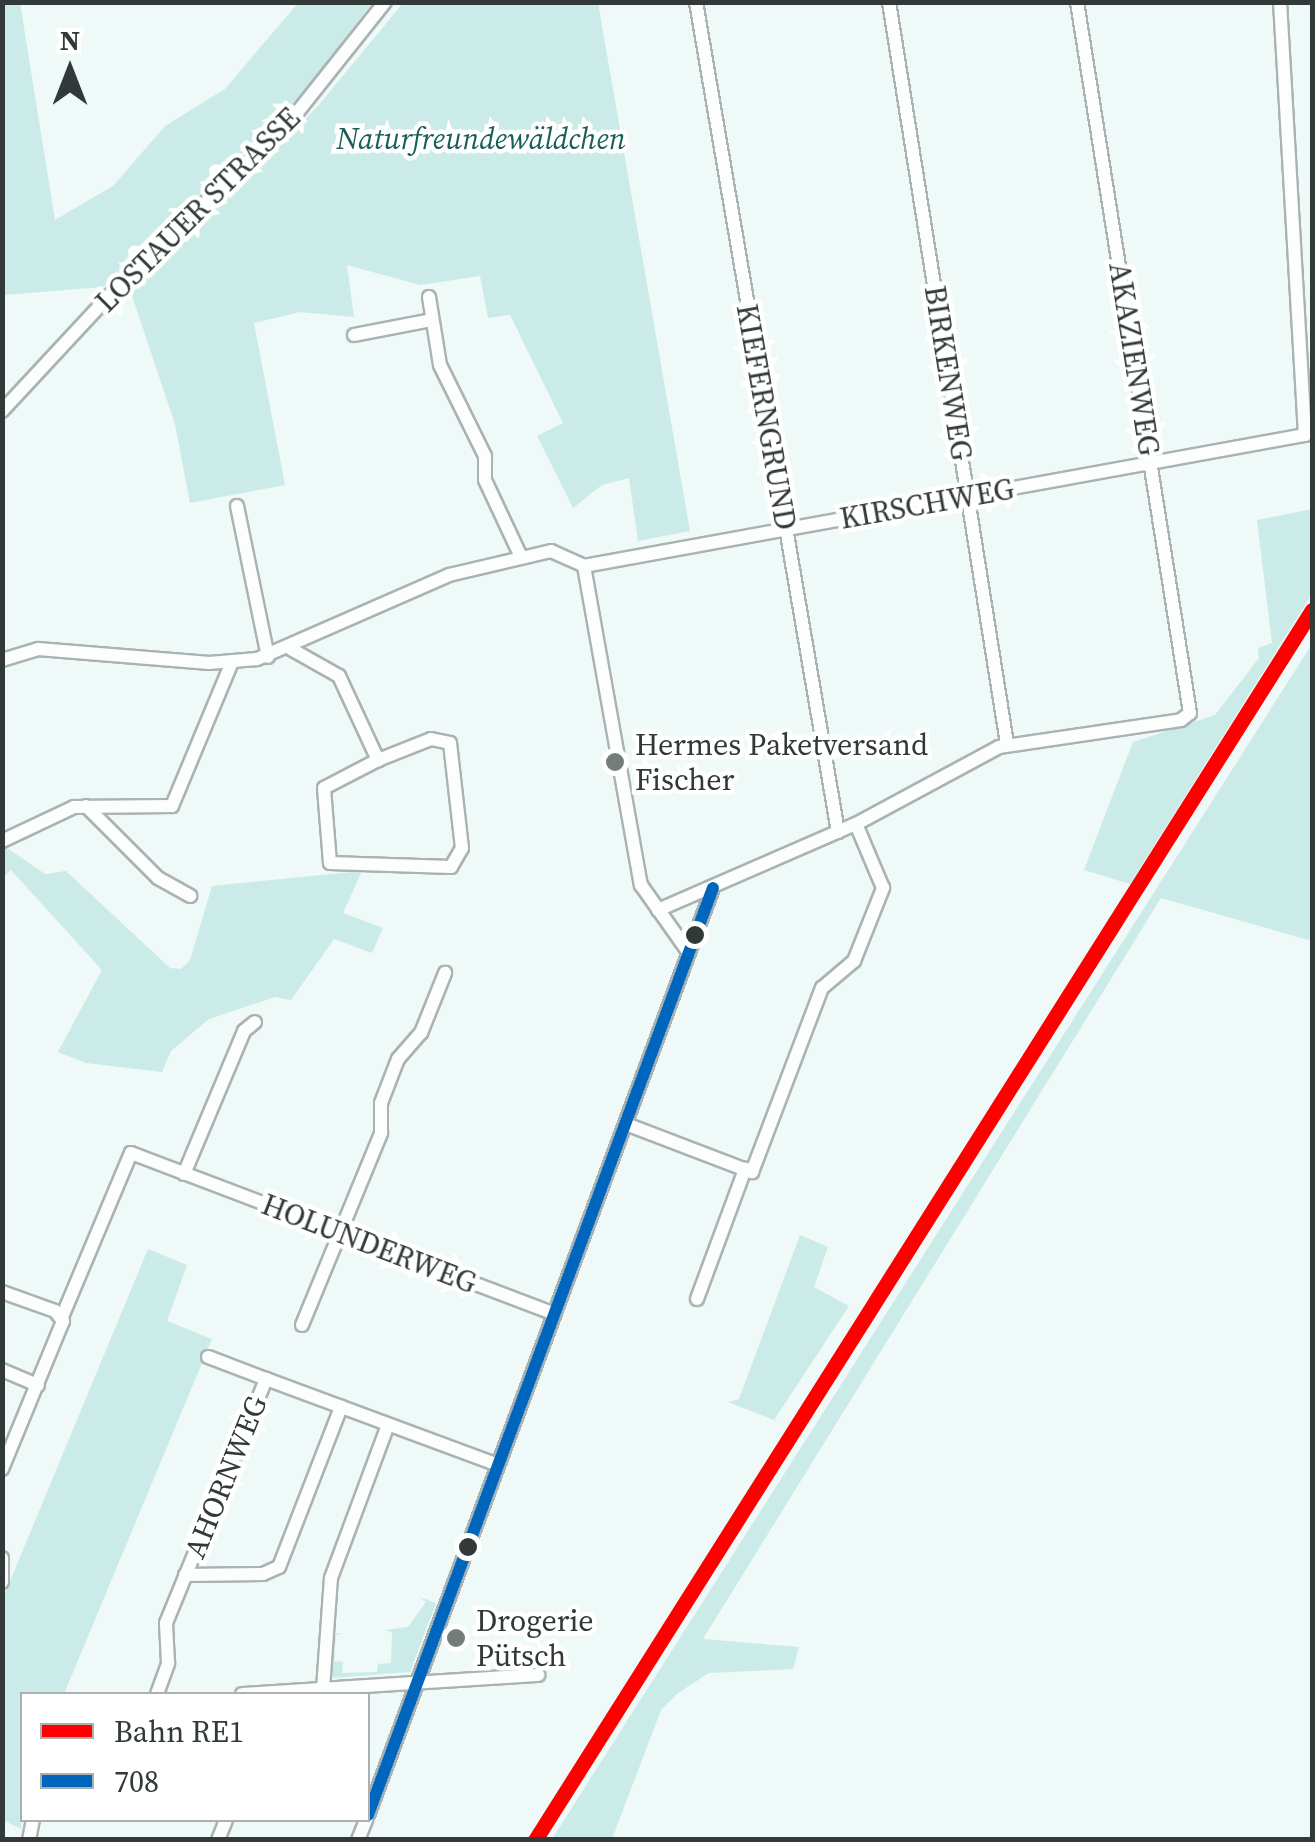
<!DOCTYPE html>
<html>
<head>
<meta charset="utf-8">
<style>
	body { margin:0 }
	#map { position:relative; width:1315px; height:1842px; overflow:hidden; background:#eef9f8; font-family:"Source Serif 4",serif }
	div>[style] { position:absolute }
	.green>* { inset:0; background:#cbebe8 }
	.roads { filter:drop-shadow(2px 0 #aab3b2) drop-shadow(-2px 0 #aab3b2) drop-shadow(0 2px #aab3b2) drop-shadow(0 -2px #aab3b2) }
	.minor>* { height:12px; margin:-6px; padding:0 6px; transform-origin:6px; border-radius:6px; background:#fcfefe }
	.bus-1>* { height:12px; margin:-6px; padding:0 6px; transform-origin:6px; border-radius:6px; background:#0065bd }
	.rail-1>* { height:15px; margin:-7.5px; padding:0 7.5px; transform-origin:7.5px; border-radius:7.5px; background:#f00 }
	.dots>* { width:28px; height:28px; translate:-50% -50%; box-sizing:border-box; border:5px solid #fff; border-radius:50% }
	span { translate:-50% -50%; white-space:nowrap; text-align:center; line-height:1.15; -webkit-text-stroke:9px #fff; paint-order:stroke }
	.park-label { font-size:30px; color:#195e59; font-style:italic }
	.street-label { font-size:30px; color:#323a39 }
	.poi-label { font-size:30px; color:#323a39 }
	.left { translate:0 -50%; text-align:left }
	.frame { position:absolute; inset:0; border:5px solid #323a39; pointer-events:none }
	.legend { position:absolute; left:20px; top:1692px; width:350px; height:130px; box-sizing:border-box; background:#fff; border:2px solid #adb0b0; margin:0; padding:12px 18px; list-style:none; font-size:30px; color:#323a39 }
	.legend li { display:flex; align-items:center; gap:20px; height:50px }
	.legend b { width:50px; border:2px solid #adb0b0 }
	.north { position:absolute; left:20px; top:20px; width:100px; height:100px; -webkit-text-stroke:8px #fff; paint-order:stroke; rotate:0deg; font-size:28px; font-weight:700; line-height:40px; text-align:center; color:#323a39 }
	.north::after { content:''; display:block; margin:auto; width:35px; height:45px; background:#323a39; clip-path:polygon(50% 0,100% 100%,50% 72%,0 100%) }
</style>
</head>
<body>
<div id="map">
	<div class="green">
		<i style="clip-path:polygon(3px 2px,20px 3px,55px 220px,113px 186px,165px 126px,225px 89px,298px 3px,372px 3px,299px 99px,103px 287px,3px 295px)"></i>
		<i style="clip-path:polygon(403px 3px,598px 3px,690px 531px,638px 541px,629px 478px,602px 485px,573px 508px,537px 436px,563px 423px,510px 315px,488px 318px,480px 276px,420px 285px,347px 265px,354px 317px,300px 312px,254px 323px,285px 485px,190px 503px,175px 424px,130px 290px,318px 106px)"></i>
		<i style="clip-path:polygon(1312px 509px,1312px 594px,1130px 884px,1084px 870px,1133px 742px,1215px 715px,1259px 658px,1258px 648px,1272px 643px,1257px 520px)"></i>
		<i style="clip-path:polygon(1312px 644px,1312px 941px,1161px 898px,703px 1639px,799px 1647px,793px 1669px,709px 1673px,678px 1693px,661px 1710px,612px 1839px,552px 1839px)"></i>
		<i style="clip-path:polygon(4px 846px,45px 874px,66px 871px,170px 968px,181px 969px,190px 960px,212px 886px,362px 871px,343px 913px,383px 928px,372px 953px,334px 939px,291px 1000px,275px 997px,209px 1019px,171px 1051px,162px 1072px,86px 1063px,58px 1052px,102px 970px,11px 870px,3px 877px)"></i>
		<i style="clip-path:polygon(800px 1235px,828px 1247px,814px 1287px,849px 1306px,774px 1420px,728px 1402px,739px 1399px)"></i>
		<i style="clip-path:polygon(148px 1249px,187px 1265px,167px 1321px,212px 1339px,64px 1694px,22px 1694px,21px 1829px,3px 1820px,3px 1598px)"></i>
		<i style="clip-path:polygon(419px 1597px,436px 1603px,410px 1672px,332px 1678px,332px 1634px,345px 1633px,336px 1635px,334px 1661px,343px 1662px,342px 1673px,377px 1672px,378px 1664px,391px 1663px,392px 1632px,385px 1630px,408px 1627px,426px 1602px)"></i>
	</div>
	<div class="roads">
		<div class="minor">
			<i style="left:696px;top:2px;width:842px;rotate:80.29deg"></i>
			<i style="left:889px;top:2px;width:751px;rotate:80.96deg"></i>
			<i style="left:429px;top:297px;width:69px;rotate:80.8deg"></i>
			<i style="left:440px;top:365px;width:102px;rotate:63.7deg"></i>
			<i style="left:485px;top:456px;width:24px;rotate:90deg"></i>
			<i style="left:485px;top:480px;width:85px;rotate:64.9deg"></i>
			<i style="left:354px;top:335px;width:79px;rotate:-10.9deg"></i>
			<i style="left:2px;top:411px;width:194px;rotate:-47.1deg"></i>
			<i style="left:134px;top:269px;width:205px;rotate:-43deg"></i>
			<i style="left:284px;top:129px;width:162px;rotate:-51.5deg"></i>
			<i style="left:237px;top:506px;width:154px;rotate:78.4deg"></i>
			<i style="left:584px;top:566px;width:733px;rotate:-10.3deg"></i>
			<i style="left:1305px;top:435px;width:434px;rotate:-93.3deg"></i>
			<i style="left:584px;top:566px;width:324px;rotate:79.9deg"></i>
			<i style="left:641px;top:885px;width:83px;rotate:54.8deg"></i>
			<i style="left:291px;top:649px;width:55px;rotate:29.4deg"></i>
			<i style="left:339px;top:676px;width:93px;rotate:65.1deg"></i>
			<i style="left:378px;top:760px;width:57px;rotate:-21.6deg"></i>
			<i style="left:431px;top:739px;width:19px;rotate:12deg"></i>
			<i style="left:450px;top:743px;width:106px;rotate:83.5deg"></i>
			<i style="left:462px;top:848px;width:22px;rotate:120deg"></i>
			<i style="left:451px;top:867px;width:121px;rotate:-178.1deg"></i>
			<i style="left:330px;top:863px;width:75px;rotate:-94.6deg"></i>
			<i style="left:324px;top:788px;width:61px;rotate:-27.4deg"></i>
			<i style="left:2px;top:660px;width:38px;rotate:-17deg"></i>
			<i style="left:38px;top:649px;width:172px;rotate:4.7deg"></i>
			<i style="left:209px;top:663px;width:48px;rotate:-4.8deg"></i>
			<i style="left:257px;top:659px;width:210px;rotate:-23.6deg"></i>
			<i style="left:449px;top:575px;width:105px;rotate:-13.2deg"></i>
			<i style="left:551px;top:551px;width:36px;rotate:24deg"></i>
			<i style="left:86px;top:806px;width:102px;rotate:45deg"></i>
			<i style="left:158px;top:878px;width:37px;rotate:29deg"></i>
			<i style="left:2px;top:841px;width:80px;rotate:-25.3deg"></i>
			<i style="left:74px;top:807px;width:98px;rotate:-0.6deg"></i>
			<i style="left:172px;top:806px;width:156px;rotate:-67.4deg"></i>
			<i style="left:658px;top:910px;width:216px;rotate:-23.5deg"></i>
			<i style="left:856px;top:824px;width:162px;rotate:-28.3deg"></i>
			<i style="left:999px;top:747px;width:184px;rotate:-8.4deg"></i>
			<i style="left:1181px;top:720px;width:11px;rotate:-38deg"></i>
			<i style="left:1190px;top:713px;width:720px;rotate:-99.03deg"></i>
			<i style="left:626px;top:1124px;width:135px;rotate:20.9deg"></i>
			<i style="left:752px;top:1172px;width:197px;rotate:-69.2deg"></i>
			<i style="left:822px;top:988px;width:42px;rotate:-40.2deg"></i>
			<i style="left:854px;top:961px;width:79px;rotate:-68.3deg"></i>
			<i style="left:883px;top:888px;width:69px;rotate:-112.9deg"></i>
			<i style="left:184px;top:1174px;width:155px;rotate:-67.2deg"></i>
			<i style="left:244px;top:1031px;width:14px;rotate:-39deg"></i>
			<i style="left:2px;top:1292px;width:56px;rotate:19.7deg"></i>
			<i style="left:55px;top:1311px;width:13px;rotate:51deg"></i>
			<i style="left:63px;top:1321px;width:160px;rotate:112.4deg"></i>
			<i style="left:697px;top:1299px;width:139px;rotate:-69.7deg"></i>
			<i style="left:62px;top:1317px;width:178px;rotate:-67.2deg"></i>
			<i style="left:131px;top:1153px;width:453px;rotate:20.8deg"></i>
			<i style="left:302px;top:1325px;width:208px;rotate:-67.6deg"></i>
			<i style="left:381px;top:1133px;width:30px;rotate:-90deg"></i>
			<i style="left:381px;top:1103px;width:47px;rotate:-68.9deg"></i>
			<i style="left:398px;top:1059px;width:35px;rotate:-49deg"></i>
			<i style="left:421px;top:1033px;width:65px;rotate:-68.2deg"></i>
			<i style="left:2px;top:1370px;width:39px;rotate:23deg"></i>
			<i style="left:266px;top:1379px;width:247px;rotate:20.3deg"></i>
			<i style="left:2px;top:1558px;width:24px;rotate:90deg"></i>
			<i style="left:185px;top:1575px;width:78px;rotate:-0.7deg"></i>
			<i style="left:263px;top:1574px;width:17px;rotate:-24deg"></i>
			<i style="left:279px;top:1567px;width:172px;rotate:-68.8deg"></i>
			<i style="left:323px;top:1689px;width:111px;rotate:-85.9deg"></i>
			<i style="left:331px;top:1578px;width:163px;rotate:-69.6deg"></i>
			<i style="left:157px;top:1694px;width:33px;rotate:-70deg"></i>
			<i style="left:168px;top:1663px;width:40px;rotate:-92.9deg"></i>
			<i style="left:166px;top:1623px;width:264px;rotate:-67.7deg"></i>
			<i style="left:266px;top:1379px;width:62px;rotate:-159.2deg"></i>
			<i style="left:242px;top:1694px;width:297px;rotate:-3.7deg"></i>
			<i style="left:368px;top:1815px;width:989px;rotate:-69.59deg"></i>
			<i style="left:29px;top:1840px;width:20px;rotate:-79deg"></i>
			<i style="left:218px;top:1840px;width:22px;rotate:-68deg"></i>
			<i style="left:358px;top:1840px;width:22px;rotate:-68deg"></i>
		</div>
	</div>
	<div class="bus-1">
		<i style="left:368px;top:1815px;width:989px;rotate:-69.59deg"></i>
	</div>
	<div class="rail-1">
		<i style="left:535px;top:1840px;width:1455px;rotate:-57.72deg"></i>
	</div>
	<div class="dots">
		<i style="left:615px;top:762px;background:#747d7c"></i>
		<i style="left:695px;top:935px;background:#323a39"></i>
		<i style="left:468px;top:1547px;background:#323a39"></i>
		<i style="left:456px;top:1638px;background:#747d7c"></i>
	</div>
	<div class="park-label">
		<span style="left:481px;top:139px">Naturfreundewäldchen</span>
	</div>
	<div class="street-label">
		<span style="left:198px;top:210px;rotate:-45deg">LOSTAUER STRASSE</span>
		<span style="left:1134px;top:359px;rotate:81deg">AKAZIENWEG</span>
		<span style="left:948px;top:373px;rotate:81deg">BIRKENWEG</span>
		<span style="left:766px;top:417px;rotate:80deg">KIEFERNGRUND</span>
		<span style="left:927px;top:504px;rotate:-10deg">KIRSCHWEG</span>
		<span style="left:369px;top:1244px;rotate:21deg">HOLUNDERWEG</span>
		<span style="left:226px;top:1477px;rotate:-68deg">AHORNWEG</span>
	</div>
	<div class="poi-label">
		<span class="left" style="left:635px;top:762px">Hermes Paketversand<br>Fischer</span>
		<span class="left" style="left:476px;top:1638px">Drogerie<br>Pütsch</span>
	</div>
	<div class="frame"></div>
	<ul class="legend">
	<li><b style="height:12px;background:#f00"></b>Bahn RE1</li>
	<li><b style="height:12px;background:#0065bd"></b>708</li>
	</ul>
	<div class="north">N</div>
</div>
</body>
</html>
